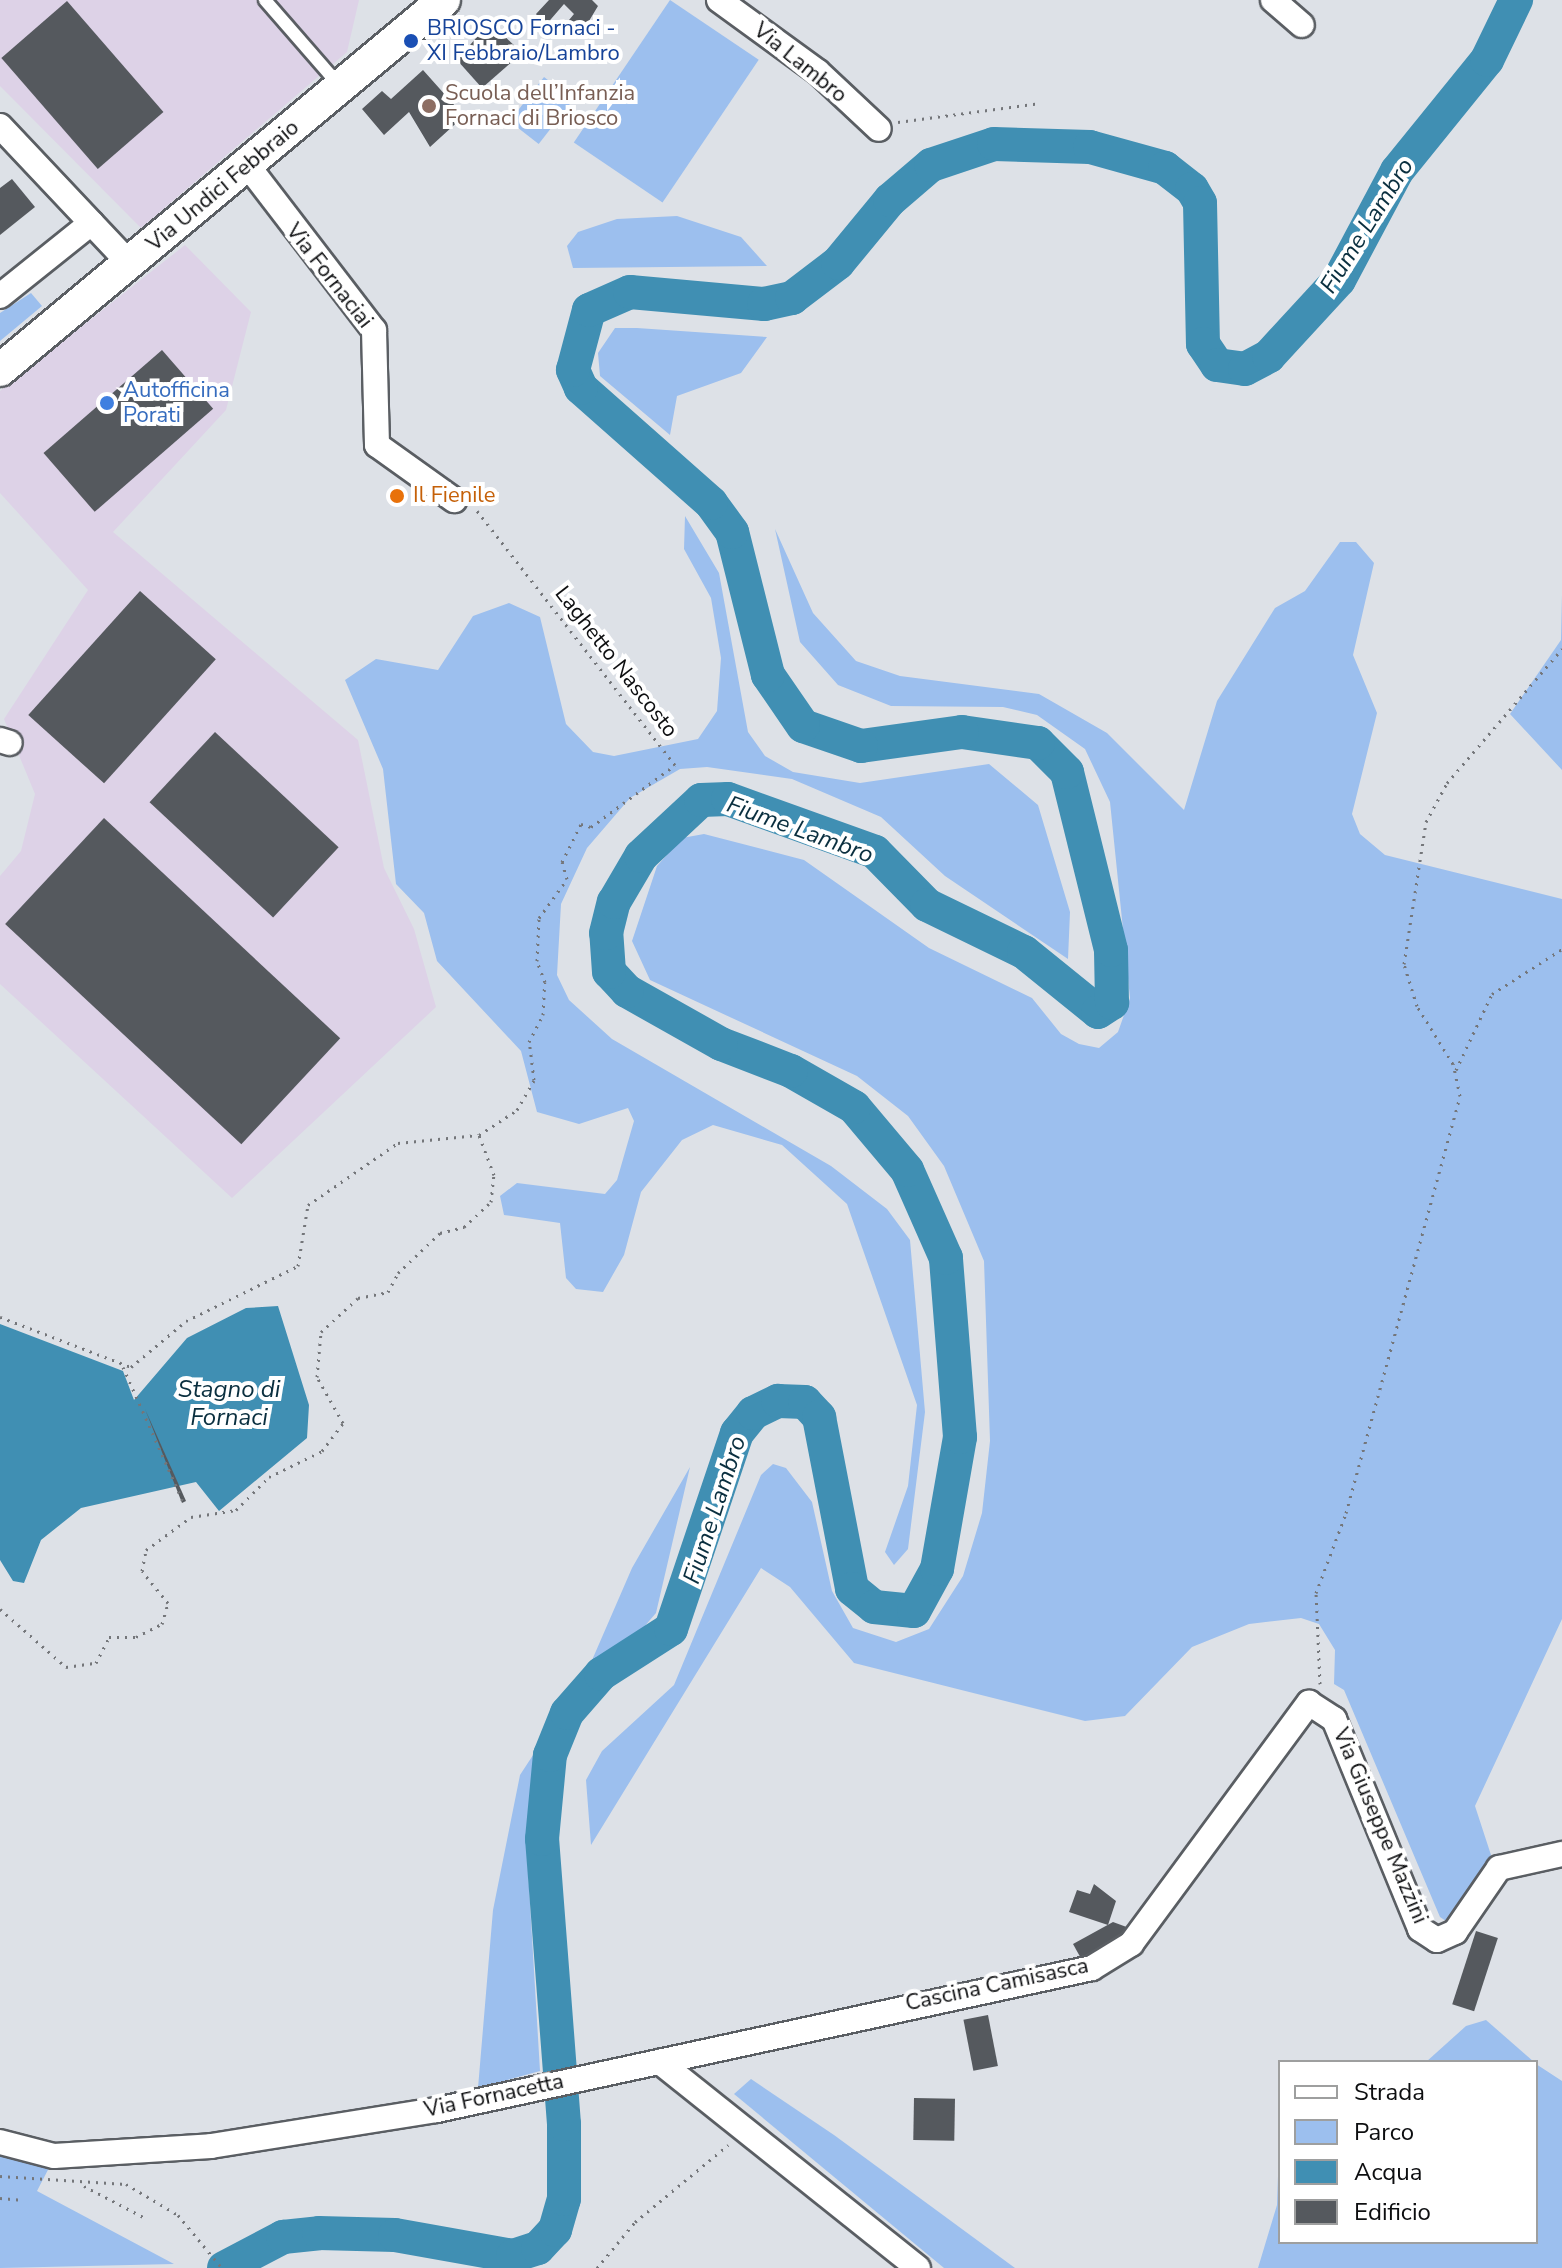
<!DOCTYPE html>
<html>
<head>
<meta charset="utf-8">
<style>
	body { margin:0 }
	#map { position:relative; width:1562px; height:2268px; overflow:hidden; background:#dde1e7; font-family:"Nunito Sans",sans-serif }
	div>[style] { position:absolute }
	.industrial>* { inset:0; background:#ddd2e7 }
	.green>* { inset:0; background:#9cbfee; transform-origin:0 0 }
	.water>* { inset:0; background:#408fb3 }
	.river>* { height:34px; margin:-17px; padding:0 17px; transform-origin:17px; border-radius:17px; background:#408fb3 }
	.building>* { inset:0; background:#55595e; transform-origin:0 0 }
	.path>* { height:3px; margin-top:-1.5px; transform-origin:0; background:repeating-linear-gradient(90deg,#74767a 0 2px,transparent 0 8px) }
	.roads { filter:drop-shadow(2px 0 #5a5e63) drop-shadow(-2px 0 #5a5e63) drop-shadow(0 2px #5a5e63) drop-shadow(0 -2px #5a5e63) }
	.lane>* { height:12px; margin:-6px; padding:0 6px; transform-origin:6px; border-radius:6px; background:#fff }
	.street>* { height:24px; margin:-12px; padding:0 12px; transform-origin:12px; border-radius:12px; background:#fff }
	.secondary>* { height:32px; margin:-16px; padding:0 16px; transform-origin:16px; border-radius:16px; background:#fff }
	.dots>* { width:22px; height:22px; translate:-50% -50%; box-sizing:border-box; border:4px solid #fff; border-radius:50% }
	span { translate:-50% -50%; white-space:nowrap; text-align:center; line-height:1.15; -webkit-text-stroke:8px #fff; paint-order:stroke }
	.transit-label { font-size:22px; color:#164399 }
	.left { translate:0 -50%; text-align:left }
	.street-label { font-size:22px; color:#0d0e10 }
	.education-label { font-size:22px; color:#785e54 }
	.shop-label { font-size:22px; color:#366cbe }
	.food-label { font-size:22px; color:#c56008 }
	.water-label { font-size:24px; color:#0a2f3f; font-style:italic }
	.legend { position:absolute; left:1278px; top:2060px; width:260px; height:184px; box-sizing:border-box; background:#fff; border:2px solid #9e9f9f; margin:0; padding:10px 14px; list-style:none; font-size:24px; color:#0d0e10 }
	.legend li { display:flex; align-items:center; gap:16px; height:40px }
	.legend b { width:40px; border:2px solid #9e9f9f }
</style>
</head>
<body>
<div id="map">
	<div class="industrial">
		<i style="clip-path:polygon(0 0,359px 0,347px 52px,141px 228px,0 86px)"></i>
		<i style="clip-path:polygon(185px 245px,251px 312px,226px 410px,113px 532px,358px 740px,384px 868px,414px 929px,436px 1007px,232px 1198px,0 984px,0 876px,21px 851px,35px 794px,4px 719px,88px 590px,0 493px,0 391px)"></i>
	</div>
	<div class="green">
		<i style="left:670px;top:0;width:107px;height:172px;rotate:34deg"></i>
		<i style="left:544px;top:77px;width:37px;height:56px;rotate:38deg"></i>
		<i style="clip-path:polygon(677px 216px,741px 237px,767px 266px,573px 268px,567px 246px,578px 232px,617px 219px)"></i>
		<i style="clip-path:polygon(31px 293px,42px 306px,0 341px,0 313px)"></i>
		<i style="clip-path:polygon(615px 328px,637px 328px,767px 337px,741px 373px,677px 396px,670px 435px,600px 376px,598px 353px)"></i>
		<i style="clip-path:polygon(685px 516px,719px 573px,748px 732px,765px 756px,793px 772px,860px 783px,989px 764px,1038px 805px,1070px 912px,1068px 959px,945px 876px,881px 817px,792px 779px,707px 767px,680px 769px,630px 798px,587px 848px,561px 904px,557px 975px,569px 1000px,612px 1039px,831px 1166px,887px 1209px,910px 1240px,925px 1412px,908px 1549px,894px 1565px,885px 1552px,908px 1486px,917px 1405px,847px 1204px,782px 1145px,713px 1125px,682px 1140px,641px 1192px,624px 1255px,603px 1292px,576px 1289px,566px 1278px,560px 1223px,504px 1215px,500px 1196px,517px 1183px,605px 1194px,617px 1180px,634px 1121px,628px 1108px,579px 1124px,537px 1112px,521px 1051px,437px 961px,424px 913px,396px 884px,383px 769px,345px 680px,376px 659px,438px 670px,473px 616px,509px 603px,540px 617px,566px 724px,593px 752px,614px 756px,698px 739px,717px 711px,721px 658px,711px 598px,684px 549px)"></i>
		<i style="clip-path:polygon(775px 529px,813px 613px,856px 661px,900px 676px,1039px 694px,1107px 733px,1184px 810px,1217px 701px,1275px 608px,1305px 591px,1340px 542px,1356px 542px,1374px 563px,1353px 655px,1377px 713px,1352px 814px,1360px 834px,1385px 855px,1562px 899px,1562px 1619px,1475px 1806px,1491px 1855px,1458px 1929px,1440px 1917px,1344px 1690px,1334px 1684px,1335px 1650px,1319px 1624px,1301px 1618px,1249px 1624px,1192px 1647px,1125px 1716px,1085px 1721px,854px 1663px,790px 1587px,761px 1568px,591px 1845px,586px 1780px,602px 1751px,674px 1685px,761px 1475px,773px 1464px,786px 1468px,812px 1502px,832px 1591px,853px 1628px,896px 1642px,929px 1629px,963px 1576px,982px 1513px,990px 1441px,984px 1261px,944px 1166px,908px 1116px,857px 1076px,650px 980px,632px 941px,657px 866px,682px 838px,704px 834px,804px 860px,929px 948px,1032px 998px,1061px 1034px,1079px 1044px,1099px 1048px,1118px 1032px,1130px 998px,1110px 802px,1085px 749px,1037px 715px,1003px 707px,891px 706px,838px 685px,800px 642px)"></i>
		<i style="clip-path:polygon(1562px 594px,1562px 770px,1510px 714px,1561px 640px)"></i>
		<i style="clip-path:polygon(690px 1467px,656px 1613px,556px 1729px,534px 1777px,527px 1853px,540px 2071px,478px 2088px,493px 1910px,520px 1775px,586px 1674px,632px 1568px)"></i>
		<i style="clip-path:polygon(1486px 2020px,1534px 2062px,1426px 2062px,1466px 2026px)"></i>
		<i style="clip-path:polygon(1536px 2064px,1562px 2081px,1562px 2268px,1258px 2268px,1277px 2205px,1280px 2117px,1280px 2242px,1536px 2242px)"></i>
		<i style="clip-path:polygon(751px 2079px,834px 2135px,1015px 2268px,944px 2268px,734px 2094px)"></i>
		<i style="clip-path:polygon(0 2153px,51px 2164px,37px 2191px,174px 2264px,0 2268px)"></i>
	</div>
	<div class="water">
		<i style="clip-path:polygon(278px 1306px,309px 1405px,307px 1438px,219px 1511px,196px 1482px,81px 1508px,41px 1540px,24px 1583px,13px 1581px,0 1560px,0 1324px,123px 1371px,134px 1400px,187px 1338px,246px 1308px)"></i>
	</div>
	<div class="river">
		<i style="left:224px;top:2268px;width:67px;rotate:-27.7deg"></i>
		<i style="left:283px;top:2237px;width:36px;rotate:-6deg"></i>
		<i style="left:319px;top:2233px;width:76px;rotate:1.5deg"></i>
		<i style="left:395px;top:2235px;width:120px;rotate:10.1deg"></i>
		<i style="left:513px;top:2256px;width:26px;rotate:-18deg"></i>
		<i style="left:538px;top:2248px;width:25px;rotate:-47deg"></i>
		<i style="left:555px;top:2230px;width:32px;rotate:-74deg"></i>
		<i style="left:564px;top:2199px;width:75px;rotate:-90deg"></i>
		<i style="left:564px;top:2124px;width:286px;rotate:-94.4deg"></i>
		<i style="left:542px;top:1839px;width:84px;rotate:-84.6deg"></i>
		<i style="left:550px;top:1755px;width:45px;rotate:-68deg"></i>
		<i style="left:567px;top:1713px;width:52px;rotate:-48.9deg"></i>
		<i style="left:601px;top:1674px;width:83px;rotate:-32.7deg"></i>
		<i style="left:671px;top:1629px;width:207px;rotate:-71.4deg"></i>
		<i style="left:737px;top:1433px;width:26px;rotate:-51deg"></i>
		<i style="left:753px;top:1413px;width:28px;rotate:-26deg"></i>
		<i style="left:778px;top:1401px;width:27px;rotate:2deg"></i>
		<i style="left:805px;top:1402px;width:21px;rotate:47deg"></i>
		<i style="left:819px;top:1417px;width:175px;rotate:79.1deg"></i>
		<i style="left:852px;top:1589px;width:28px;rotate:39deg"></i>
		<i style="left:874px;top:1607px;width:40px;rotate:5.7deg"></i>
		<i style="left:914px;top:1611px;width:48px;rotate:-61.3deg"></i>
		<i style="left:937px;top:1569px;width:134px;rotate:-80.1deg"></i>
		<i style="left:960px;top:1437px;width:180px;rotate:-94.5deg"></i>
		<i style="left:946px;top:1258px;width:96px;rotate:-113.9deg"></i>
		<i style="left:907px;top:1170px;width:82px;rotate:-130.1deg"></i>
		<i style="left:854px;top:1107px;width:73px;rotate:-150.3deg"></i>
		<i style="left:791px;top:1071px;width:75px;rotate:-158.9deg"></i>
		<i style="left:721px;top:1044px;width:108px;rotate:-150.6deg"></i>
		<i style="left:627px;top:991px;width:26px;rotate:-133deg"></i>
		<i style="left:609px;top:972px;width:39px;rotate:-94deg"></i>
		<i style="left:606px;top:933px;width:32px;rotate:-76deg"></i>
		<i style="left:614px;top:902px;width:53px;rotate:-59.6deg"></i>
		<i style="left:641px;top:856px;width:82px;rotate:-43deg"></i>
		<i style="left:701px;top:800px;width:27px;rotate:-2deg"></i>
		<i style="left:728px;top:799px;width:156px;rotate:19.8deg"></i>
		<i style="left:875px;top:852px;width:74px;rotate:45.5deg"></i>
		<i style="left:927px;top:905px;width:108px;rotate:25.9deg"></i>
		<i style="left:1024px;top:952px;width:95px;rotate:39deg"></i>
		<i style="left:1098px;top:1012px;width:17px;rotate:-33deg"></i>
		<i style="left:1112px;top:1003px;width:53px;rotate:-91.1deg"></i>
		<i style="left:1111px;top:950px;width:183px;rotate:-103.9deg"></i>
		<i style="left:1067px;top:772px;width:41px;rotate:-135deg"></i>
		<i style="left:1038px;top:743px;width:77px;rotate:-171.8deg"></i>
		<i style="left:962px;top:732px;width:102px;rotate:172.1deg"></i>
		<i style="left:861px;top:746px;width:61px;rotate:-161deg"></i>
		<i style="left:803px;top:726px;width:62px;rotate:-124.5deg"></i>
		<i style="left:768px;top:675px;width:147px;rotate:-104.1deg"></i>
		<i style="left:732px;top:532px;width:36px;rotate:-126deg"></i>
		<i style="left:711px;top:503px;width:174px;rotate:-138.5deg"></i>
		<i style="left:581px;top:388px;width:20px;rotate:-114deg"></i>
		<i style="left:573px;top:370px;width:62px;rotate:-75.1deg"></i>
		<i style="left:589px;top:310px;width:45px;rotate:-23.7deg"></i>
		<i style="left:630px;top:292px;width:135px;rotate:5.1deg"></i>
		<i style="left:764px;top:304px;width:29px;rotate:-12deg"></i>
		<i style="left:792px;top:298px;width:58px;rotate:-37.3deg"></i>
		<i style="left:838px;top:263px;width:82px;rotate:-50.5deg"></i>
		<i style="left:890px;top:200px;width:54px;rotate:-40.5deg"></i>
		<i style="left:931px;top:165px;width:66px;rotate:-18.4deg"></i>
		<i style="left:994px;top:144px;width:96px;rotate:1.8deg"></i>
		<i style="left:1090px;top:147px;width:78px;rotate:15.6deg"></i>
		<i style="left:1165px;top:168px;width:34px;rotate:38deg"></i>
		<i style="left:1192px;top:189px;width:16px;rotate:60deg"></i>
		<i style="left:1200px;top:203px;width:141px;rotate:88.8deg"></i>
		<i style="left:1203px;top:344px;width:25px;rotate:56deg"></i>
		<i style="left:1217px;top:365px;width:28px;rotate:8deg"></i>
		<i style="left:1245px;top:369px;width:27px;rotate:-28deg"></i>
		<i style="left:1269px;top:356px;width:103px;rotate:-47.4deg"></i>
		<i style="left:1339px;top:280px;width:123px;rotate:-62deg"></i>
		<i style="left:1397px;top:171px;width:143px;rotate:-51deg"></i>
		<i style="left:1487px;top:60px;width:67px;rotate:-64.2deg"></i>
	</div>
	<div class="building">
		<i style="clip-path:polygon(549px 0,592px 0,598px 6px,586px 26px,569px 20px,574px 14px,564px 4px,545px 26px,536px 14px)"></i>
		<i style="left:67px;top:1px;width:147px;height:87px;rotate:49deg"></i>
		<i style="clip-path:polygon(490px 22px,522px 53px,482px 88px,457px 60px)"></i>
		<i style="clip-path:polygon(423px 70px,464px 116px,430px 147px,409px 112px,384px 135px,362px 109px,382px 91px,391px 99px)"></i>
		<i style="clip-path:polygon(12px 179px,35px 207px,0 235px,0 188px)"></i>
		<i style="left:162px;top:350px;width:78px;height:157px;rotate:49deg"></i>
		<i style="left:140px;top:591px;width:102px;height:167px;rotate:42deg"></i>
		<i style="left:215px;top:732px;width:169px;height:96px;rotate:43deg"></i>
		<i style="left:104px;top:818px;width:323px;height:145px;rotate:43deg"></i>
		<i style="clip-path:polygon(145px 1409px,186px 1501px,182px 1503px)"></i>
		<i style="clip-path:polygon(1094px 1884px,1116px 1901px,1108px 1925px,1069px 1912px,1077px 1890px,1090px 1894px)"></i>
		<i style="clip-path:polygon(1113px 1922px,1132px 1929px,1083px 1962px,1073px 1944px)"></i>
		<i style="left:1476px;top:1931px;width:23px;height:77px;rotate:18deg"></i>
		<i style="left:988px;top:2015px;width:52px;height:25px;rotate:79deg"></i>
		<i style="left:914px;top:2098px;width:41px;height:42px;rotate:1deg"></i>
	</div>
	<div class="path">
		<i style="left:898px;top:122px;width:144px;rotate:-7.6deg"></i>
		<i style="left:1456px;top:1070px;width:84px;rotate:-64.7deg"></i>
		<i style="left:1492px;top:994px;width:83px;rotate:-32.7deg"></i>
		<i style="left:0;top:1317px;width:140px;rotate:20.9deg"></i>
		<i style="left:131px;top:1367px;width:72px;rotate:-39.9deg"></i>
		<i style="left:186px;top:1321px;width:125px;rotate:-26.2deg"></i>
		<i style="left:298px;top:1266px;width:62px;rotate:-80.7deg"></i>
		<i style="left:308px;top:1205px;width:109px;rotate:-34.6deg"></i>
		<i style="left:398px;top:1143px;width:80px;rotate:-5.7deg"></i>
		<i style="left:123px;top:1367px;width:148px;rotate:66deg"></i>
		<i style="left:0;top:1609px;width:88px;rotate:41.3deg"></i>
		<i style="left:66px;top:1667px;width:30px;rotate:-8deg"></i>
		<i style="left:96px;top:1663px;width:29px;rotate:-63deg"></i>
		<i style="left:109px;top:1637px;width:27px"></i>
		<i style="left:136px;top:1637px;width:29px;rotate:-27deg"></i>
		<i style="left:162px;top:1624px;width:22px;rotate:-74deg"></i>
		<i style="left:168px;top:1603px;width:41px;rotate:-129.1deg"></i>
		<i style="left:142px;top:1571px;width:21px;rotate:-79deg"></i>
		<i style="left:146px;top:1550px;width:56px;rotate:-36.3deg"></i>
		<i style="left:191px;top:1517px;width:46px;rotate:-8.8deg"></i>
		<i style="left:236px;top:1510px;width:47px;rotate:-45deg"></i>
		<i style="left:269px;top:1477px;width:59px;rotate:-26.1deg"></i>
		<i style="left:322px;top:1451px;width:35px;rotate:-53deg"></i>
		<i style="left:343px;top:1423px;width:53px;rotate:-119.5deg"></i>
		<i style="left:317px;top:1377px;width:45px;rotate:-84.9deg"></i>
		<i style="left:321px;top:1332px;width:50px;rotate:-42.6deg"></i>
		<i style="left:358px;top:1298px;width:31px;rotate:-11deg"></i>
		<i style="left:388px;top:1292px;width:21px;rotate:-62deg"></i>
		<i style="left:398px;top:1273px;width:58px;rotate:-43.6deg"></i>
		<i style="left:440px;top:1233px;width:25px;rotate:-14deg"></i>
		<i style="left:464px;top:1227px;width:37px;rotate:-43deg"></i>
		<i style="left:491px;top:1202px;width:27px;rotate:-84deg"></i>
		<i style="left:494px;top:1175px;width:43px;rotate:-110.6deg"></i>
		<i style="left:479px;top:1135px;width:45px;rotate:-33.3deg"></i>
		<i style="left:517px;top:1110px;width:34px;rotate:-60deg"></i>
		<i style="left:534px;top:1080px;width:38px;rotate:-97deg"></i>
		<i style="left:529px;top:1042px;width:30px;rotate:-63deg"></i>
		<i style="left:543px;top:1015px;width:33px;rotate:-87deg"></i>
		<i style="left:545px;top:982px;width:22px;rotate:-111deg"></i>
		<i style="left:537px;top:961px;width:43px;rotate:-87.3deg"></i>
		<i style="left:539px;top:918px;width:48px;rotate:-54.3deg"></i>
		<i style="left:567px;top:879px;width:18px;rotate:-106deg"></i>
		<i style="left:562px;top:862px;width:42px;rotate:-63.4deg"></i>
		<i style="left:581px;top:824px;width:10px;rotate:17deg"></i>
		<i style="left:591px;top:827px;width:104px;rotate:-36.4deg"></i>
		<i style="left:675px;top:765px;width:326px;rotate:-127.9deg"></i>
		<i style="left:1320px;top:1684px;width:91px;rotate:-92.5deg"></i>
		<i style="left:1316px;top:1593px;width:85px;rotate:-69.4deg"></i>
		<i style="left:1346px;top:1513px;width:432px;rotate:-74.7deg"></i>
		<i style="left:1460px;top:1096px;width:33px;rotate:-102deg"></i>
		<i style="left:1453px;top:1064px;width:68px;rotate:-121.8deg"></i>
		<i style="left:1417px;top:1006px;width:44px;rotate:-107.2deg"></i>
		<i style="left:1404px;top:964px;width:144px;rotate:-81.2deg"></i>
		<i style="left:1426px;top:822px;width:44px;rotate:-61.7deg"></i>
		<i style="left:1447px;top:783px;width:177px;rotate:-49.4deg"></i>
		<i style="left:0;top:2176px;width:126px;rotate:3.6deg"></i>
		<i style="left:126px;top:2184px;width:61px;rotate:30.8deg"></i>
		<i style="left:178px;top:2215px;width:69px;rotate:50.3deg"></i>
		<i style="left:84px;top:2186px;width:71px;rotate:27.6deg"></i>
		<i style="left:0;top:2198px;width:21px;rotate:5deg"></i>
		<i style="left:597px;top:2268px;width:60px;rotate:-50.4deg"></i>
		<i style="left:635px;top:2222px;width:121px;rotate:-39.6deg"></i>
	</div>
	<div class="roads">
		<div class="lane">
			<i style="left:265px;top:0;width:113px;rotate:49deg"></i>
		</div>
		<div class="street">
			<i style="left:719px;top:0;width:122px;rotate:36deg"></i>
			<i style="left:818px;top:72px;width:83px;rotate:43.1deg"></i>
			<i style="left:1273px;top:0;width:38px;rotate:41deg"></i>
			<i style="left:0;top:126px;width:190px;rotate:46.7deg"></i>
			<i style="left:248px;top:166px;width:207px;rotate:52.5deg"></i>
			<i style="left:374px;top:330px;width:115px;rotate:88.5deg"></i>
			<i style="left:377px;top:445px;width:95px;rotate:35.5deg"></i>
			<i style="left:0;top:296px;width:117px;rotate:-38.7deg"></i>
			<i style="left:0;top:740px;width:10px;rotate:17deg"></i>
			<i style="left:660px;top:2062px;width:330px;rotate:38.6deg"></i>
			<i style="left:0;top:2142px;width:56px;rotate:14.5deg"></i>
			<i style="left:54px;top:2156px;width:157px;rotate:-3.6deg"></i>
			<i style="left:211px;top:2146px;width:229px;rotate:-9.1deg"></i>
			<i style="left:437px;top:2110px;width:670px;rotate:-12.23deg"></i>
			<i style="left:1092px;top:1968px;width:46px;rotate:-31.6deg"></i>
			<i style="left:1131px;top:1944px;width:300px;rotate:-53.6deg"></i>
			<i style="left:1309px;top:1703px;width:30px;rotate:33deg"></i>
			<i style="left:1334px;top:1719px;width:227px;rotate:67.7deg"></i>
			<i style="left:1420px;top:1929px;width:20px;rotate:33deg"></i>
			<i style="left:1437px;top:1940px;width:20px;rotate:-24deg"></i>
			<i style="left:1455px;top:1932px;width:78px;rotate:-55.5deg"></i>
			<i style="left:1499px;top:1868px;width:65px;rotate:-12.5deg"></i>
		</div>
		<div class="secondary">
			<i style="left:0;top:370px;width:578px;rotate:-39.81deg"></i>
		</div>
	</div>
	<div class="dots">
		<i style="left:411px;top:41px;background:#1a4fb4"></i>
		<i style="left:429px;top:106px;background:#8d6e63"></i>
		<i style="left:107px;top:403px;background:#3f7fe0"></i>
		<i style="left:397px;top:496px;background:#e8710a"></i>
	</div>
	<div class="transit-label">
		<span class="left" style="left:427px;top:41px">BRIOSCO Fornaci -<br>XI Febbraio/Lambro</span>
	</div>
	<div class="street-label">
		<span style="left:800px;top:63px;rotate:39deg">Via Lambro</span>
		<span style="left:223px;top:186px;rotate:-40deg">Via Undici Febbraio</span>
		<span style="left:329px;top:276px;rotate:52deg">Via Fornaciai</span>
		<span style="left:616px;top:662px;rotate:52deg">Laghetto Nascosto</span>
		<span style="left:1380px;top:1826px;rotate:67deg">Via Giuseppe Mazzini</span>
		<span style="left:997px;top:1985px;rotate:-12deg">Cascina Camisasca</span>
		<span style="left:494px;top:2096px;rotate:-12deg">Via Fornacetta</span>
	</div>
	<div class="education-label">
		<span class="left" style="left:445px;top:106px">Scuola dell’Infanzia<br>Fornaci di Briosco</span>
	</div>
	<div class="shop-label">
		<span class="left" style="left:123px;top:403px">Autofficina<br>Porati</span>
	</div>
	<div class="food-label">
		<span class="left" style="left:413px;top:496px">Il Fienile</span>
	</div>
	<div class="water-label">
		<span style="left:1367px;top:226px;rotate:-58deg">Fiume Lambro</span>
		<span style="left:800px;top:830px;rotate:20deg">Fiume Lambro</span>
		<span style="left:229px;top:1404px">Stagno di<br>Fornaci</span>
		<span style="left:715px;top:1510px;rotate:-72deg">Fiume Lambro</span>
	</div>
	<ul class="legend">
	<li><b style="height:10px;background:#fff"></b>Strada</li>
	<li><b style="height:22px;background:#9cbfee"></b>Parco</li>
	<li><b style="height:22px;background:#408fb3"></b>Acqua</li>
	<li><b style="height:22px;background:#55595e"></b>Edificio</li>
	</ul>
</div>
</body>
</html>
